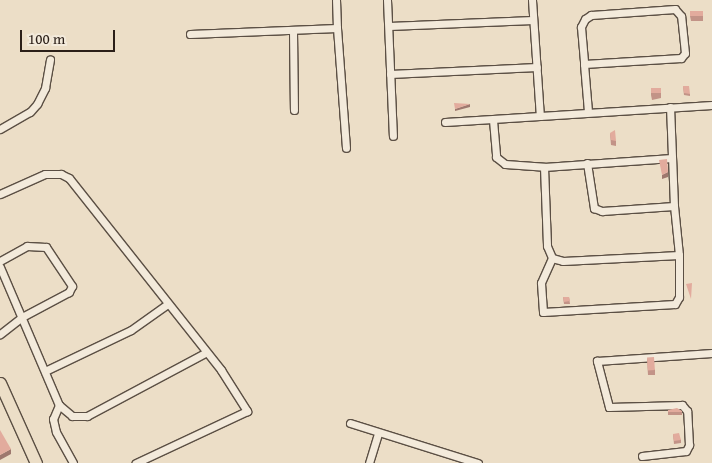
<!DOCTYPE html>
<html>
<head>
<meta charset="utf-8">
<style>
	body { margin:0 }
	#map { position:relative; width:712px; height:463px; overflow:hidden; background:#ecdec7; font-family:"Gentium Book Plus",serif }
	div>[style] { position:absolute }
	.roads { filter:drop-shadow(1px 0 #5b4f44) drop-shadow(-1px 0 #5b4f44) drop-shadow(0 1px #5b4f44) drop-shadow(0 -1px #5b4f44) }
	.street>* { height:7px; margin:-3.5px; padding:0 3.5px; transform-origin:3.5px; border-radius:3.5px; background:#f3eadb }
	.primary>* { height:11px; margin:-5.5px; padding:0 5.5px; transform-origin:5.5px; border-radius:5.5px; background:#ecdec7 }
	.wall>* { inset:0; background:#c29387 }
	.shaded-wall>* { inset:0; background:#9e786e }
	.building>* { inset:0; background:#e2ab9d; transform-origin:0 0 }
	span { translate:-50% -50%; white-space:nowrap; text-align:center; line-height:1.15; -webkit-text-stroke:4.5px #f3eadb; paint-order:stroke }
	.scale { position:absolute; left:20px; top:30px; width:95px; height:22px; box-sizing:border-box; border:2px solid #2b1f18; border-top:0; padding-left:6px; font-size:15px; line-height:18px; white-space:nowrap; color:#2b1f18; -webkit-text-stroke:4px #f3eadb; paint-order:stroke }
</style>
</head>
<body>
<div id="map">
	<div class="roads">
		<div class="street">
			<i style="left:387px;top:0;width:136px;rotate:87.5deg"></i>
			<i style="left:532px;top:0;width:116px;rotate:86.1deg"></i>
			<i style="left:540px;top:116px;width:172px;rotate:-3.7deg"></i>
			<i style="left:389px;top:26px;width:144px;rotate:-2.4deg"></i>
			<i style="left:337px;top:28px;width:120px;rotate:85.7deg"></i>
			<i style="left:293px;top:31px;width:79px;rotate:89.3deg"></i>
			<i style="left:190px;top:34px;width:147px;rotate:-2.3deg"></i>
			<i style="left:337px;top:28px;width:28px;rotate:-92deg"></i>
			<i style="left:584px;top:64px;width:97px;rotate:-3.5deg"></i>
			<i style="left:681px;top:58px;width:6px;rotate:-51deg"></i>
			<i style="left:685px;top:53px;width:37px;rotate:-96deg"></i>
			<i style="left:681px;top:16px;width:9px;rotate:-131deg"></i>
			<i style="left:675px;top:9px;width:84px;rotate:175.9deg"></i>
			<i style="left:591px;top:15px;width:7px;rotate:146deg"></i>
			<i style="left:585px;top:19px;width:9px;rotate:117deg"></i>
			<i style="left:581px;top:27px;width:37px;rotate:85deg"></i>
			<i style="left:584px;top:64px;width:48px;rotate:85.2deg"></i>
			<i style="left:390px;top:74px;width:147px;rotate:-2.7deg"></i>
			<i style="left:493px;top:120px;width:37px;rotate:85deg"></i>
			<i style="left:496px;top:157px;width:11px;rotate:38deg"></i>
			<i style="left:505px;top:164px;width:39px;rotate:4deg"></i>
			<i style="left:544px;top:167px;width:128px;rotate:-4deg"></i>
			<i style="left:445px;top:122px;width:95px;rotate:-3.6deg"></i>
			<i style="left:0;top:129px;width:34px;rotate:-30deg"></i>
			<i style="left:30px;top:112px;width:11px;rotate:-49deg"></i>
			<i style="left:37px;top:104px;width:18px;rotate:-63deg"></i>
			<i style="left:45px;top:88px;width:29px;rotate:-80deg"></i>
			<i style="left:587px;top:163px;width:46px;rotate:81.2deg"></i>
			<i style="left:594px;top:208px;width:9px;rotate:21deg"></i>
			<i style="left:602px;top:211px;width:72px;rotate:-4deg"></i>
			<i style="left:674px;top:206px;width:99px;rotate:-92.3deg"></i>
			<i style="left:544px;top:167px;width:79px;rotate:87.8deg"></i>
			<i style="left:547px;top:246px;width:13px;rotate:67deg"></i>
			<i style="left:552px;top:258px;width:11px;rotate:15deg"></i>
			<i style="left:563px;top:261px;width:116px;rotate:-3deg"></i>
			<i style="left:0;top:194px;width:49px;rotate:-24deg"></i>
			<i style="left:45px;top:174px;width:16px"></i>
			<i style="left:61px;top:174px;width:9px;rotate:27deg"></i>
			<i style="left:69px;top:178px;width:245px;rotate:51.6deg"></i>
			<i style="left:221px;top:370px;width:49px;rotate:57.6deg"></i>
			<i style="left:247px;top:411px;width:123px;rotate:154.9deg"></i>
			<i style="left:552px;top:258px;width:27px;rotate:114deg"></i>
			<i style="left:541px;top:283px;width:29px;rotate:86deg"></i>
			<i style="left:543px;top:312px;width:132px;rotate:-3.5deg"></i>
			<i style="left:675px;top:304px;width:8px;rotate:-60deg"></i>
			<i style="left:679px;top:297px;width:42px;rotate:-90deg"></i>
			<i style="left:679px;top:255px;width:49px;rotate:-95.8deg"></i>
			<i style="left:0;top:261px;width:31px;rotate:-29deg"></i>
			<i style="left:27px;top:246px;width:19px;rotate:3deg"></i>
			<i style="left:46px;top:247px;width:47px;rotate:56.3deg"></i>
			<i style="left:72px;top:286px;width:7px;rotate:117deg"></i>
			<i style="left:69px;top:292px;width:53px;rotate:152deg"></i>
			<i style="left:22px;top:317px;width:28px;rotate:142deg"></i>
			<i style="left:0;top:267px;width:150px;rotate:66.9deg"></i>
			<i style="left:59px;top:405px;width:17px;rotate:40deg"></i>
			<i style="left:72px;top:416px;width:15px"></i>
			<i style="left:87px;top:416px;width:134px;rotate:-28.1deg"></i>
			<i style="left:45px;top:371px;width:95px;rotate:-25.5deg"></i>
			<i style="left:131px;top:330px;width:43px;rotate:-35.5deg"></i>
			<i style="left:59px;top:405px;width:15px;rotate:113deg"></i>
			<i style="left:53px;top:419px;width:13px;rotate:77deg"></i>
			<i style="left:56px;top:432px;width:35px;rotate:61deg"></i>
			<i style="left:350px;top:423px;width:134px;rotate:17.4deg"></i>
			<i style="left:642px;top:456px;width:44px;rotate:-6.5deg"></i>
			<i style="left:686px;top:451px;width:7px;rotate:-63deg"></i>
			<i style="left:689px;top:445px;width:34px;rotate:-93deg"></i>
			<i style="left:687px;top:411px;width:8px;rotate:-130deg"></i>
			<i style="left:682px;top:405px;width:73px;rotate:178.4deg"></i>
			<i style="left:609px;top:407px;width:48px;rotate:-104.6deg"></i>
			<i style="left:597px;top:361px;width:115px;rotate:-4deg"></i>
			<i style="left:369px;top:463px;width:31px;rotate:-73deg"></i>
		</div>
		<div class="primary">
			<i style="left:0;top:383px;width:88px;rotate:65.8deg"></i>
		</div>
	</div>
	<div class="wall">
		<i style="clip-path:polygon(690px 11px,703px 11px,703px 21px,691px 21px,690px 16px)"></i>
		<i style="clip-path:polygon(683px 86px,690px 94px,690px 96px,684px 95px)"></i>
		<i style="clip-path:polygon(651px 90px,661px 93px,661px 98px,652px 100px,651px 95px)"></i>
		<i style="clip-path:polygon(610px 133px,616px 141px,616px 146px,611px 145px)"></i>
		<i style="clip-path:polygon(563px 297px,569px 297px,570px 304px,564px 304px)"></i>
		<i style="clip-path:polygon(647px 358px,655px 370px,655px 375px,648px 375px)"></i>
		<i style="clip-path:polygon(668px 410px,682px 411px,682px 415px,668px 415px)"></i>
		<i style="clip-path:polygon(673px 434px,681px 440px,681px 443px,674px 444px)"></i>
	</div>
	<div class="shaded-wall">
		<i style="clip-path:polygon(470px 104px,470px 107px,455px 111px,455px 109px)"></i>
		<i style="clip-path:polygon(668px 172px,668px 177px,662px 179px,662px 175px)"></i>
		<i style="clip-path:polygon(11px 449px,11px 454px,0 460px,0 455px)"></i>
	</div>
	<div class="building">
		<i style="left:690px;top:11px;width:13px;height:5px"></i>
		<i style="clip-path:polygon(683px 86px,689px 86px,690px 94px,684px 93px)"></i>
		<i style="left:661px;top:88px;width:5px;height:10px;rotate:90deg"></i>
		<i style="clip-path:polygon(454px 103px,470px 104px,455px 109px)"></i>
		<i style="clip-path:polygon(615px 130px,616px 141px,611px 140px,610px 133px)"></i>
		<i style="clip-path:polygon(667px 159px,668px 172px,662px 175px,659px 160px)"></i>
		<i style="clip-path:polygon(692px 283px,691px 299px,686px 284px)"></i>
		<i style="clip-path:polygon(563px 297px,569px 297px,570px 301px,564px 302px)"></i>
		<i style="left:654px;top:357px;width:13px;height:7px;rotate:86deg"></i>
		<i style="clip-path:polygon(677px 408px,682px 411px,682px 412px,668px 412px,668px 410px)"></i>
		<i style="clip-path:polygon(0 430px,11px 449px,0 455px)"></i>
		<i style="clip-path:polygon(679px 433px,681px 440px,674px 441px,673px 434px)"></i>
	</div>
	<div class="scale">100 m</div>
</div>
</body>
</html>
